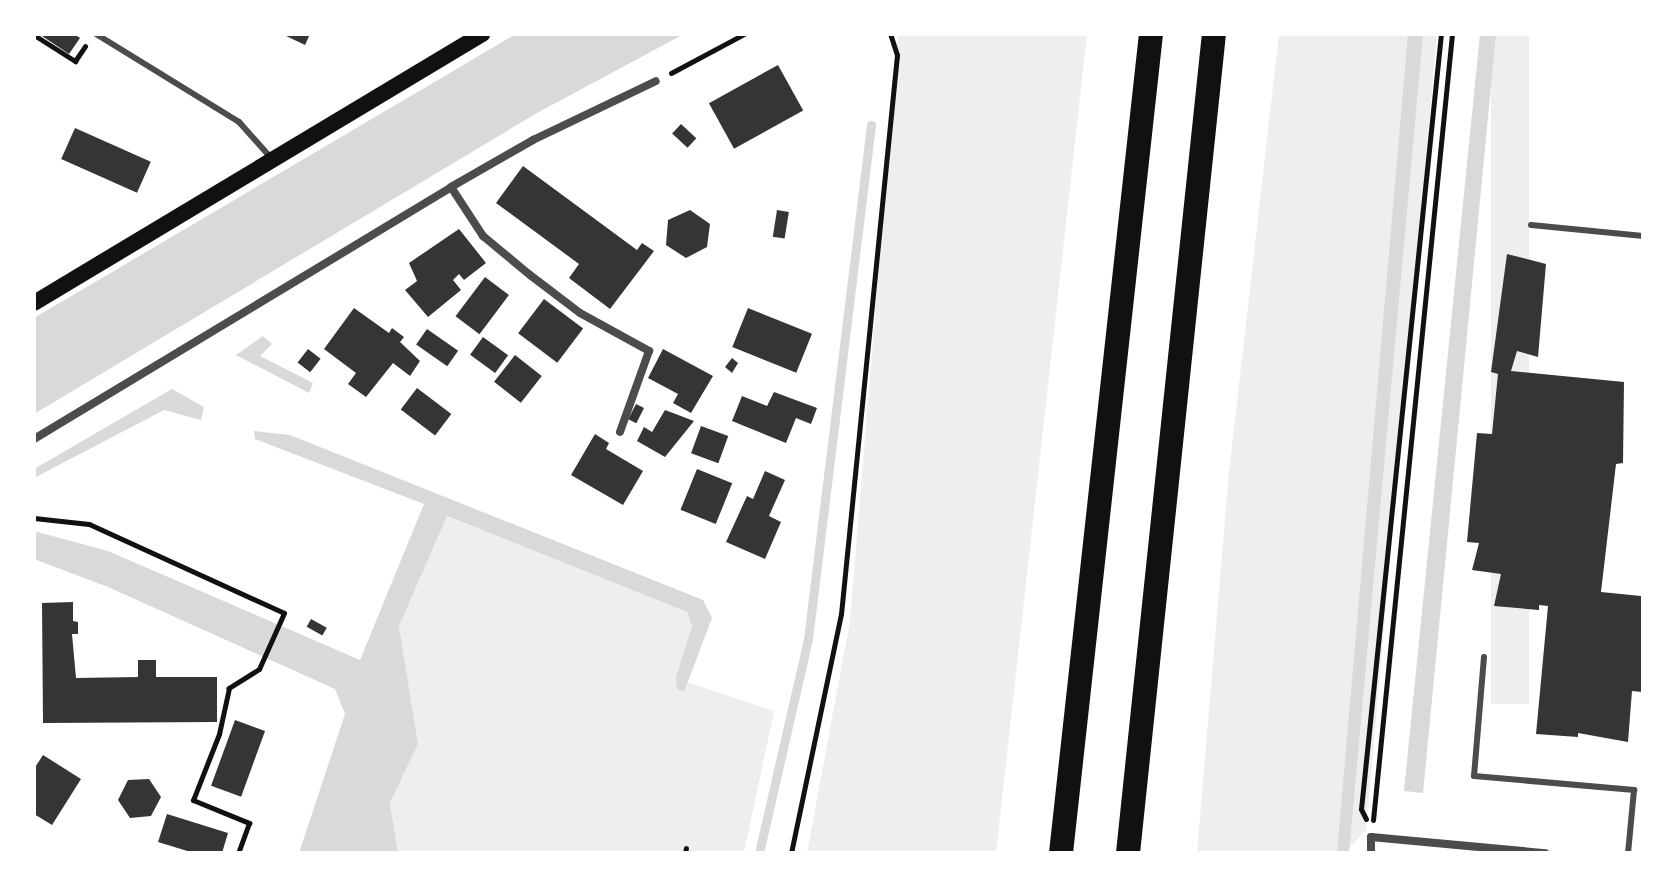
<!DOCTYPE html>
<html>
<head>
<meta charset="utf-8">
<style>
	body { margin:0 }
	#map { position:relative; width:1677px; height:887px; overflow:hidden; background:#fff; font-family:Helvetica,sans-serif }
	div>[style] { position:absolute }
	.green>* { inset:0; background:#eee; transform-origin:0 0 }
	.water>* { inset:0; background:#d9d9d9 }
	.stream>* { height:9px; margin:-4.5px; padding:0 4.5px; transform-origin:4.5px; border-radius:4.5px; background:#d9d9d9 }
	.building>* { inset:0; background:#353535; transform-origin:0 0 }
	.path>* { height:5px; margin:-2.5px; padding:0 2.5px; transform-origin:2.5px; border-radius:2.5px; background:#111 }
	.service>* { height:6px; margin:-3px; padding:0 3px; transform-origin:3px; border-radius:3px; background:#4c4c4c }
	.minor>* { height:8px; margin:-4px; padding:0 4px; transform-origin:4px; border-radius:4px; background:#4c4c4c }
	.secondary>* { height:16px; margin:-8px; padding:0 8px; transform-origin:8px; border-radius:8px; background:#111 }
	.motorway>* { height:24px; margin:-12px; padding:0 12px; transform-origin:12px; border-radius:12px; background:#111 }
	span { translate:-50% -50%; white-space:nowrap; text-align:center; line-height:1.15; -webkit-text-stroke:7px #fff; paint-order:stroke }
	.frame { position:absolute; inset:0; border:36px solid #fff; pointer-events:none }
</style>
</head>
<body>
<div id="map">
	<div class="green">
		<i style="clip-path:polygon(898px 34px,1087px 34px,996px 853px,807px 853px,850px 621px)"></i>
		<i style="clip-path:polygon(1279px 34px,1437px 34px,1366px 830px,1344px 853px,1197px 853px,1229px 473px)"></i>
		<i style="left:1491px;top:34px;width:38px;height:670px"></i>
		<i style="clip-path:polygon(446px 516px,687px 612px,692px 626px,676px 675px,684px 691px,687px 682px,774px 711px,744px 853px,398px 853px,390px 803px,418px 744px,399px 626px)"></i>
	</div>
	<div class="water">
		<i style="clip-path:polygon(516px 34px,684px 34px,537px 113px,34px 414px,34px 318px)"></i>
		<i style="clip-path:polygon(1408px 34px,1423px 34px,1349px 853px,1337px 853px)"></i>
		<i style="clip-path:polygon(1480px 34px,1496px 34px,1423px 793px,1404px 791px)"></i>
		<i style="clip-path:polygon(263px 336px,272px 344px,260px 356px,313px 383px,309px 393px,236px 355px)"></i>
		<i style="clip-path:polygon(172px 389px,204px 407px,201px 420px,164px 410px,34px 478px,34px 469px)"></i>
		<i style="clip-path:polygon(254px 431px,290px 435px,703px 600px,712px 618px,684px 692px,677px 689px,676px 676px,692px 626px,687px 612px,447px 516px,399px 626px,418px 744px,390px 803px,398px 853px,299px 853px,345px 714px,335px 689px,108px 587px,34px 559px,34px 531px,108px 551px,360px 660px,424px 504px,255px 439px)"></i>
	</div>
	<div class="stream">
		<i style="left:759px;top:853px;width:220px;rotate:-77.1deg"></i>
		<i style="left:808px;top:639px;width:518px;rotate:-83.01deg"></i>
	</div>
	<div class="building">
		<i style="clip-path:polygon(39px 34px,74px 34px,80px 38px,69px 54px)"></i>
		<i style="clip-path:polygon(282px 34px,310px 34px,305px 45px)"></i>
		<i style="left:778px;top:65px;width:52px;height:79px;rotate:61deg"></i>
		<i style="left:681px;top:124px;width:21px;height:13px;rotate:43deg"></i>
		<i style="left:75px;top:128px;width:83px;height:34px;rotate:24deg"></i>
		<i style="clip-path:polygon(523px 166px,637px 250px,642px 243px,654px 251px,610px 309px,569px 278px,579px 264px,496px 203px)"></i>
		<i style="clip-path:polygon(690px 210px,710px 224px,707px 247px,686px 258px,666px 245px,668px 220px)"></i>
		<i style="left:777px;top:210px;width:12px;height:27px;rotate:9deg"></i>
		<i style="clip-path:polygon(459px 229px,486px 263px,464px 280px,459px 274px,453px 280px,461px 290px,428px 317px,405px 290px,417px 281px,409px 263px)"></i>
		<i style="clip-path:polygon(1507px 254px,1546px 264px,1538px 357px,1517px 351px,1511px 371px,1624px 382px,1623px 463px,1616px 464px,1601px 592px,1641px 596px,1643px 692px,1632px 691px,1628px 742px,1578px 733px,1578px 737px,1536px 734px,1548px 606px,1539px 605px,1539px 610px,1494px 606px,1501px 574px,1472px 570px,1479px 543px,1467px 542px,1477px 433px,1492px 434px,1498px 374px,1491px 372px)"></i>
		<i style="left:485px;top:277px;width:30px;height:49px;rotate:37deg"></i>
		<i style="left:544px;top:299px;width:49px;height:43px;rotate:37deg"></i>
		<i style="clip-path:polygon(354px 308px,389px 333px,392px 328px,404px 337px,400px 342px,420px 361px,410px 376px,393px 363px,366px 397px,348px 384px,356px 373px,324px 349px)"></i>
		<i style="left:748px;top:308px;width:69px;height:42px;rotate:22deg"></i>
		<i style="left:427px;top:329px;width:38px;height:19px;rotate:35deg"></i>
		<i style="left:483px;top:337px;width:31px;height:22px;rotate:36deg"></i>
		<i style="left:308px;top:349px;width:16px;height:17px;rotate:38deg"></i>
		<i style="clip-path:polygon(663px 349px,713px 376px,691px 413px,673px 403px,678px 394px,648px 378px)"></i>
		<i style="left:515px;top:355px;width:34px;height:34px;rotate:38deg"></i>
		<i style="clip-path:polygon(732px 358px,738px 363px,732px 373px,725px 367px)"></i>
		<i style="left:417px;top:388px;width:43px;height:27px;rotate:37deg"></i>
		<i style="clip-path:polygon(774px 392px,817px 408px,811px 424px,796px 418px,786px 443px,732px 421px,742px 396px,767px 406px)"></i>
		<i style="left:636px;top:404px;width:9px;height:17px;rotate:27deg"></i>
		<i style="clip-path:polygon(665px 410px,694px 421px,665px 457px,637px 441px,644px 427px,652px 432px)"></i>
		<i style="left:701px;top:426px;width:29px;height:29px;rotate:20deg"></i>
		<i style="clip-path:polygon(595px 434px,609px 443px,606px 449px,643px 471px,623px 505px,571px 475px)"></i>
		<i style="left:697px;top:469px;width:38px;height:44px;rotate:22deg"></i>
		<i style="clip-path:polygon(765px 471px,785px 480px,769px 516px,781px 522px,765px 559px,726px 542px,747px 496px,753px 499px)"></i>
		<i style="clip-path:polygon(73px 602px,73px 621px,78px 622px,78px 634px,72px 634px,76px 678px,138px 677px,138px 660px,156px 660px,156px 677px,217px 677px,217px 722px,43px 723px,42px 603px)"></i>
		<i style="left:311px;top:619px;width:18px;height:9px;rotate:29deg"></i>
		<i style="left:235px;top:720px;width:32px;height:70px;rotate:20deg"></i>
		<i style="clip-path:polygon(43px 755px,81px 779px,52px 825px,34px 814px,34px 769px)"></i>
		<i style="clip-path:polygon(149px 779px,161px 797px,151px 816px,130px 818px,118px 800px,128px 780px)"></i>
		<i style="clip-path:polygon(167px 814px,228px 833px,222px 853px,194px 853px,158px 842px)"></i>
	</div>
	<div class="path">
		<i style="left:34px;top:35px;width:49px;rotate:32.4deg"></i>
		<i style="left:75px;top:61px;width:18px;rotate:-56deg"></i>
		<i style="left:671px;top:73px;width:83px;rotate:-28.1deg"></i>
		<i style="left:34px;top:518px;width:55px;rotate:6.2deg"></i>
		<i style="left:89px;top:524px;width:214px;rotate:24.5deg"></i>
		<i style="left:284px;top:613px;width:61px;rotate:114.1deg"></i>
		<i style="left:259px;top:669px;width:36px;rotate:148deg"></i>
		<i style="left:229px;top:688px;width:47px;rotate:102.3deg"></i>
		<i style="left:219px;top:734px;width:71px;rotate:111.5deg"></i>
		<i style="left:193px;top:800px;width:61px;rotate:22.3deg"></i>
		<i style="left:249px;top:823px;width:32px;rotate:110deg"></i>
		<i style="left:1366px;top:819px;width:11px;rotate:-117deg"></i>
		<i style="left:1361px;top:809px;width:779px;rotate:-84.11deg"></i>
		<i style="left:1373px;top:820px;width:790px;rotate:-84.26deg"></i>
		<i style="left:685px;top:853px;width:5px;rotate:-79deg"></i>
		<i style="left:791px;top:853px;width:244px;rotate:-78.2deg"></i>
		<i style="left:841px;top:614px;width:562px;rotate:-84.28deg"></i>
		<i style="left:897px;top:55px;width:22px;rotate:-108deg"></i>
	</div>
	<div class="service">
		<i style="left:96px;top:34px;width:168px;rotate:31.6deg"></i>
		<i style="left:239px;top:122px;width:50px;rotate:48.3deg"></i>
		<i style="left:1531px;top:225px;width:113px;rotate:5.6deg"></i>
		<i style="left:1484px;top:657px;width:119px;rotate:94.8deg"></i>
		<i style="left:1474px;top:776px;width:161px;rotate:5deg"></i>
		<i style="left:1634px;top:790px;width:63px;rotate:95.4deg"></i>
	</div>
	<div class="minor">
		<i style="left:451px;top:187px;width:59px;rotate:56.9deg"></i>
		<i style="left:483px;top:236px;width:61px;rotate:39.7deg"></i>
		<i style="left:530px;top:275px;width:63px;rotate:37.2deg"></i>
		<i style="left:580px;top:313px;width:79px;rotate:28.8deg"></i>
		<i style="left:649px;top:351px;width:86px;rotate:109.7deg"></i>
		<i style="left:34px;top:439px;width:487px;rotate:-31.1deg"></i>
		<i style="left:451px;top:187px;width:95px;rotate:-29.8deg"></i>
		<i style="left:533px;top:140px;width:136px;rotate:-25.6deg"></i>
		<i style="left:1371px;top:853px;width:16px;rotate:-90deg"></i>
		<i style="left:1371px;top:837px;width:175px;rotate:5.3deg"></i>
	</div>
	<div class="secondary">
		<i style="left:34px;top:303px;width:523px;rotate:-30.98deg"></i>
	</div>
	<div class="motorway">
		<i style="left:1061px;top:853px;width:824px;rotate:-83.73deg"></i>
		<i style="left:1128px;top:853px;width:824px;rotate:-84.01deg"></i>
	</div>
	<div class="frame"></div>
</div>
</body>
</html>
